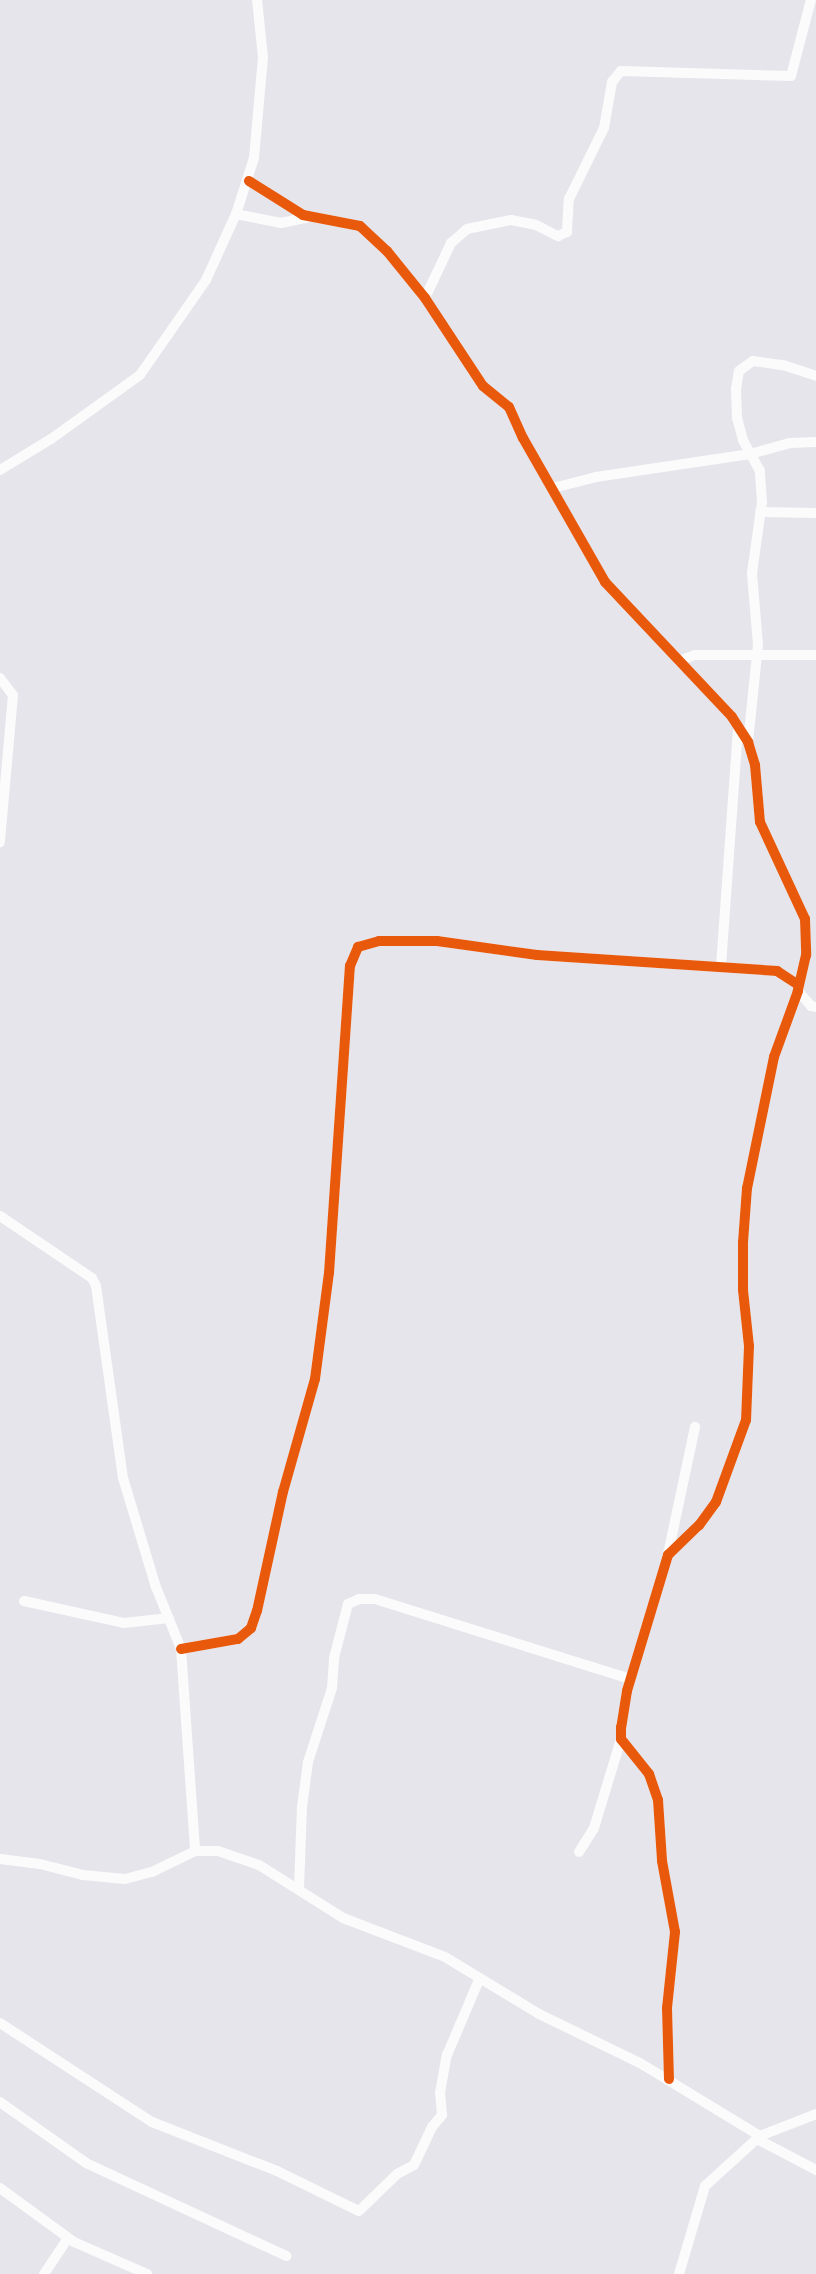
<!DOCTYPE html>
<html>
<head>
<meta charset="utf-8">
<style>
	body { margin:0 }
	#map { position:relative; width:816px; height:2274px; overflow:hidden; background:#e5e5eb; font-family:"PT Sans Narrow",sans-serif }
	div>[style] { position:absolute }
	.minor>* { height:10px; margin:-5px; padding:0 5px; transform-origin:5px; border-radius:5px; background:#fbfbfc }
	.cycleway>* { height:10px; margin:-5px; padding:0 5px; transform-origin:5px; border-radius:5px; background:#e8590c }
	span { translate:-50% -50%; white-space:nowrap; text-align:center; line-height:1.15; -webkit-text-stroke:8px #fff; paint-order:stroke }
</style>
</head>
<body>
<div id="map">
	<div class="minor">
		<i style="left:249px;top:181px;width:64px;rotate:32.2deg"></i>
		<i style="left:303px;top:215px;width:58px;rotate:10.9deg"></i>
		<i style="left:360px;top:226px;width:37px;rotate:43deg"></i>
		<i style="left:387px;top:251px;width:60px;rotate:51deg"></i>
		<i style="left:425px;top:298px;width:105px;rotate:56.6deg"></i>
		<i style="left:483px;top:386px;width:33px;rotate:39deg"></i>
		<i style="left:509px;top:407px;width:34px;rotate:66deg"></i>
		<i style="left:523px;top:438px;width:166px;rotate:60.3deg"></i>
		<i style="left:605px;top:582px;width:185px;rotate:46.7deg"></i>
		<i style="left:732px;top:717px;width:30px;rotate:57deg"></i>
		<i style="left:748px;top:742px;width:24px;rotate:73deg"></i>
		<i style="left:755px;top:765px;width:57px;rotate:85deg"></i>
		<i style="left:760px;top:822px;width:107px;rotate:65.1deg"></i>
		<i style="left:805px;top:919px;width:36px;rotate:88deg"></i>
		<i style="left:806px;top:955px;width:37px;rotate:103deg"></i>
		<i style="left:798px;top:991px;width:70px;rotate:110deg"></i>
		<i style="left:774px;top:1057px;width:134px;rotate:101.6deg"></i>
		<i style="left:747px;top:1188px;width:55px;rotate:94.2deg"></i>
		<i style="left:743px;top:1243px;width:47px;rotate:90deg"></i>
		<i style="left:743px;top:1290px;width:56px;rotate:83.9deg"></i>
		<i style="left:749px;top:1346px;width:74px;rotate:92.3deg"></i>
		<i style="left:746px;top:1420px;width:87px;rotate:110.1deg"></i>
		<i style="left:716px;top:1502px;width:29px;rotate:126deg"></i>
		<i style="left:699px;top:1525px;width:43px;rotate:135.9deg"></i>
		<i style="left:668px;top:1555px;width:142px;rotate:106.8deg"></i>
		<i style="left:627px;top:1691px;width:36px;rotate:99deg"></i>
		<i style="left:621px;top:1727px;width:12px;rotate:90deg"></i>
		<i style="left:621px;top:1739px;width:45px;rotate:51.3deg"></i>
		<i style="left:649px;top:1774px;width:28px;rotate:71deg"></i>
		<i style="left:658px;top:1800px;width:61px;rotate:86.2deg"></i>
		<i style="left:662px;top:1861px;width:72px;rotate:79.6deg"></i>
		<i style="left:675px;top:1932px;width:76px;rotate:96deg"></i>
		<i style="left:667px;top:2008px;width:71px;rotate:88.4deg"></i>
		<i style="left:236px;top:214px;width:46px;rotate:11.3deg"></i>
		<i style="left:281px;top:223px;width:30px;rotate:-12deg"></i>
		<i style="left:425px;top:298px;width:61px;rotate:-64.7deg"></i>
		<i style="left:451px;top:243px;width:21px;rotate:-41deg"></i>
		<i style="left:467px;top:229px;width:45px;rotate:-11.6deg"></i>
		<i style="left:511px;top:220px;width:25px;rotate:11deg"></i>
		<i style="left:536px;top:225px;width:25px;rotate:27deg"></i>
		<i style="left:558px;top:236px;width:10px;rotate:-24deg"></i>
		<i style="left:567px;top:232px;width:33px;rotate:-87deg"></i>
		<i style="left:569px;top:199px;width:79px;rotate:-63.8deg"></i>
		<i style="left:604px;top:128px;width:47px;rotate:-80.1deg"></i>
		<i style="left:612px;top:82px;width:14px;rotate:-51deg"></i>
		<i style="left:621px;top:71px;width:170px;rotate:1.7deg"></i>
		<i style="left:791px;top:76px;width:79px;rotate:-75.3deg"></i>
		<i style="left:0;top:470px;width:60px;rotate:-31.3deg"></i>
		<i style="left:51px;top:439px;width:110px;rotate:-35.7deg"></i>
		<i style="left:140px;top:375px;width:116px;rotate:-55.2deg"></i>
		<i style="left:206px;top:280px;width:72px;rotate:-65.6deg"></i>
		<i style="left:236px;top:214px;width:59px;rotate:-72.2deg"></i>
		<i style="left:254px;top:158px;width:101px;rotate:-84.9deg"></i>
		<i style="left:263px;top:57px;width:57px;rotate:-96deg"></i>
		<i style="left:553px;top:488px;width:44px;rotate:-14.3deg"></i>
		<i style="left:596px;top:477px;width:156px;rotate:-8.5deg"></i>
		<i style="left:750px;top:454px;width:41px;rotate:-15.4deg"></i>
		<i style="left:790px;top:443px;width:26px;rotate:-2deg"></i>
		<i style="left:760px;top:512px;width:56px;rotate:1deg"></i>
		<i style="left:679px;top:661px;width:17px;rotate:-21deg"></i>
		<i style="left:695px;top:655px;width:121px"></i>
		<i style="left:0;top:678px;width:21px;rotate:53deg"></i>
		<i style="left:13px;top:695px;width:148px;rotate:95.1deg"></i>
		<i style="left:748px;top:742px;width:98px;rotate:-84.1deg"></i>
		<i style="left:758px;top:645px;width:72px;rotate:-94.8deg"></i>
		<i style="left:752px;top:573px;width:72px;rotate:-82deg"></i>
		<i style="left:762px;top:502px;width:31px;rotate:-94deg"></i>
		<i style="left:760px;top:471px;width:35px;rotate:-119deg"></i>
		<i style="left:743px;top:440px;width:23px;rotate:-105deg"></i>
		<i style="left:737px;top:418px;width:29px;rotate:-92deg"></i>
		<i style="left:736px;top:389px;width:18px;rotate:-81deg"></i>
		<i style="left:739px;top:371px;width:17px;rotate:-36deg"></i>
		<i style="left:753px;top:361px;width:30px;rotate:8deg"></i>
		<i style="left:783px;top:365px;width:35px;rotate:18deg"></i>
		<i style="left:721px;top:966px;width:238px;rotate:-85.9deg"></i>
		<i style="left:798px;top:991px;width:20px;rotate:49deg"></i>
		<i style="left:811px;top:1006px;width:5px;rotate:11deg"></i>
		<i style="left:0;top:1216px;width:111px;rotate:34deg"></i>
		<i style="left:92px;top:1278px;width:9px;rotate:63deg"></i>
		<i style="left:96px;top:1286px;width:194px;rotate:82deg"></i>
		<i style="left:123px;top:1478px;width:114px;rotate:73.2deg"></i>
		<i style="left:156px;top:1587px;width:67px;rotate:68deg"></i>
		<i style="left:181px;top:1649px;width:202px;rotate:86deg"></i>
		<i style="left:668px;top:1554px;width:130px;rotate:-78deg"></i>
		<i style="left:24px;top:1601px;width:102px;rotate:12.4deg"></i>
		<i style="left:124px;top:1623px;width:45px;rotate:-6.3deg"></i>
		<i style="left:181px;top:1649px;width:58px;rotate:-10deg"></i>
		<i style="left:238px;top:1639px;width:17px;rotate:-40deg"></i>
		<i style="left:251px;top:1628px;width:18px;rotate:-71deg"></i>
		<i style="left:257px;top:1611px;width:122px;rotate:-77.7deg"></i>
		<i style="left:283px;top:1492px;width:117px;rotate:-74.2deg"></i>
		<i style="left:315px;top:1379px;width:107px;rotate:-82.5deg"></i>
		<i style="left:329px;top:1273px;width:308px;rotate:-86.1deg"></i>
		<i style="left:350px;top:966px;width:21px;rotate:-67deg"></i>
		<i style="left:358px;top:947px;width:22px;rotate:-16deg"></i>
		<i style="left:379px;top:941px;width:58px"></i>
		<i style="left:437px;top:941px;width:101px;rotate:8deg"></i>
		<i style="left:537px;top:955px;width:241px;rotate:3.8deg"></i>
		<i style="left:777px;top:971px;width:24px;rotate:33deg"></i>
		<i style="left:579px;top:1852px;width:28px;rotate:-58deg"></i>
		<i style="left:594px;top:1828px;width:93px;rotate:-73.1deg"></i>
		<i style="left:0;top:1859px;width:40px;rotate:7.1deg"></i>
		<i style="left:40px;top:1864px;width:44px;rotate:14.3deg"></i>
		<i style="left:83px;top:1875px;width:42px;rotate:5.4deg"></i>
		<i style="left:125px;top:1879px;width:28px;rotate:-15deg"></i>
		<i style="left:152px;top:1872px;width:48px;rotate:-26deg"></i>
		<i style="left:195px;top:1851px;width:23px"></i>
		<i style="left:218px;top:1851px;width:43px;rotate:18.9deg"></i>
		<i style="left:259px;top:1865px;width:99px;rotate:32.2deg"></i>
		<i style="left:343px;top:1918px;width:109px;rotate:20.9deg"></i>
		<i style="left:445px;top:1957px;width:110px;rotate:31.2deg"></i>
		<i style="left:539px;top:2014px;width:112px;rotate:25.9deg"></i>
		<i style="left:640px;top:2063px;width:140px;rotate:31.3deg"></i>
		<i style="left:760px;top:2136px;width:60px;rotate:-21.4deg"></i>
		<i style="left:299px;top:1888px;width:81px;rotate:-87.9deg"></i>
		<i style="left:302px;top:1807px;width:45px;rotate:-82.4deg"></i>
		<i style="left:308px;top:1762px;width:78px;rotate:-72deg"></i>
		<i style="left:332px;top:1688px;width:30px;rotate:-86deg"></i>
		<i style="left:334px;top:1658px;width:56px;rotate:-75.5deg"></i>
		<i style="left:348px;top:1604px;width:12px;rotate:-24deg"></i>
		<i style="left:359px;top:1599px;width:16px"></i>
		<i style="left:375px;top:1599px;width:268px;rotate:17.4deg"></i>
		<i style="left:0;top:2023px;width:181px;rotate:33.1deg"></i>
		<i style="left:152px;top:2122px;width:134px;rotate:21.4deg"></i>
		<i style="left:277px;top:2171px;width:91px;rotate:26deg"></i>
		<i style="left:359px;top:2211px;width:53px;rotate:-44.2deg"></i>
		<i style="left:397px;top:2174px;width:19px;rotate:-28deg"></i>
		<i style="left:414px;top:2165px;width:42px;rotate:-64.7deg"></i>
		<i style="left:432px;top:2127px;width:16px;rotate:-50deg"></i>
		<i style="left:442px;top:2115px;width:22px;rotate:-95deg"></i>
		<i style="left:440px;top:2093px;width:39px;rotate:-80deg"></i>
		<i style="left:447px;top:2055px;width:82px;rotate:-66.9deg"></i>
		<i style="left:0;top:2102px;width:105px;rotate:35.3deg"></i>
		<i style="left:86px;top:2163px;width:221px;rotate:24.9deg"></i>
		<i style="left:757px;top:2139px;width:67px;rotate:27.7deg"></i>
		<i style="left:0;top:2188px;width:92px;rotate:36.1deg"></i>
		<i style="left:74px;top:2242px;width:80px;rotate:23.7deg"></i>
		<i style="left:44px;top:2274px;width:43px;rotate:-56.3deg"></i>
		<i style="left:679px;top:2274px;width:92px;rotate:-73.5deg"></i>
		<i style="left:705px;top:2186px;width:74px;rotate:-42.3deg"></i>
	</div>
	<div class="cycleway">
		<i style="left:249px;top:181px;width:64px;rotate:32.2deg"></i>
		<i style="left:303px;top:215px;width:58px;rotate:10.9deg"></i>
		<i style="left:360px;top:226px;width:37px;rotate:43deg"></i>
		<i style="left:387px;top:251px;width:60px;rotate:51deg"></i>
		<i style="left:425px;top:298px;width:105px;rotate:56.6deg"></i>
		<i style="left:483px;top:386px;width:33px;rotate:39deg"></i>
		<i style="left:509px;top:407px;width:34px;rotate:66deg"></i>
		<i style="left:523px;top:438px;width:166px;rotate:60.3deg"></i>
		<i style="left:605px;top:582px;width:185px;rotate:46.7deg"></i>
		<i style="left:732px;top:717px;width:30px;rotate:57deg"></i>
		<i style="left:748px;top:742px;width:24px;rotate:73deg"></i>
		<i style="left:755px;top:765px;width:57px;rotate:85deg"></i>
		<i style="left:760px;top:822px;width:107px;rotate:65.1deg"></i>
		<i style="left:805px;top:919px;width:36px;rotate:88deg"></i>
		<i style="left:806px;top:955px;width:37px;rotate:103deg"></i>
		<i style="left:798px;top:991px;width:70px;rotate:110deg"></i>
		<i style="left:774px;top:1057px;width:134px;rotate:101.6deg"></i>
		<i style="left:747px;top:1188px;width:55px;rotate:94.2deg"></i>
		<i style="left:743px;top:1243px;width:47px;rotate:90deg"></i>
		<i style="left:743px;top:1290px;width:56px;rotate:83.9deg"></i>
		<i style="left:749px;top:1346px;width:74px;rotate:92.3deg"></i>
		<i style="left:746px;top:1420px;width:87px;rotate:110.1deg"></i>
		<i style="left:716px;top:1502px;width:29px;rotate:126deg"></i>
		<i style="left:699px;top:1525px;width:43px;rotate:135.9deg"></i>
		<i style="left:668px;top:1555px;width:142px;rotate:106.8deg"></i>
		<i style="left:627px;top:1691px;width:36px;rotate:99deg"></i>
		<i style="left:621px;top:1727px;width:12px;rotate:90deg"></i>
		<i style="left:621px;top:1739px;width:45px;rotate:51.3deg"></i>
		<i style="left:649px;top:1774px;width:28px;rotate:71deg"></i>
		<i style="left:658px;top:1800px;width:61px;rotate:86.2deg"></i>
		<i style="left:662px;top:1861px;width:72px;rotate:79.6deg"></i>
		<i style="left:675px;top:1932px;width:76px;rotate:96deg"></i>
		<i style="left:667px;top:2008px;width:71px;rotate:88.4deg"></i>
		<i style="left:181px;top:1649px;width:58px;rotate:-10deg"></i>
		<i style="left:238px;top:1639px;width:17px;rotate:-40deg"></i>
		<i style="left:251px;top:1628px;width:18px;rotate:-71deg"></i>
		<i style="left:257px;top:1611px;width:122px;rotate:-77.7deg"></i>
		<i style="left:283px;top:1492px;width:117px;rotate:-74.2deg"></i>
		<i style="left:315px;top:1379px;width:107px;rotate:-82.5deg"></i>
		<i style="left:329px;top:1273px;width:308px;rotate:-86.1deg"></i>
		<i style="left:350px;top:966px;width:21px;rotate:-67deg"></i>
		<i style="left:358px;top:947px;width:22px;rotate:-16deg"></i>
		<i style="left:379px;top:941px;width:58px"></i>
		<i style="left:437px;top:941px;width:101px;rotate:8deg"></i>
		<i style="left:537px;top:955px;width:241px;rotate:3.8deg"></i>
		<i style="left:777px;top:971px;width:24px;rotate:33deg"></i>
	</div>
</div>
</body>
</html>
